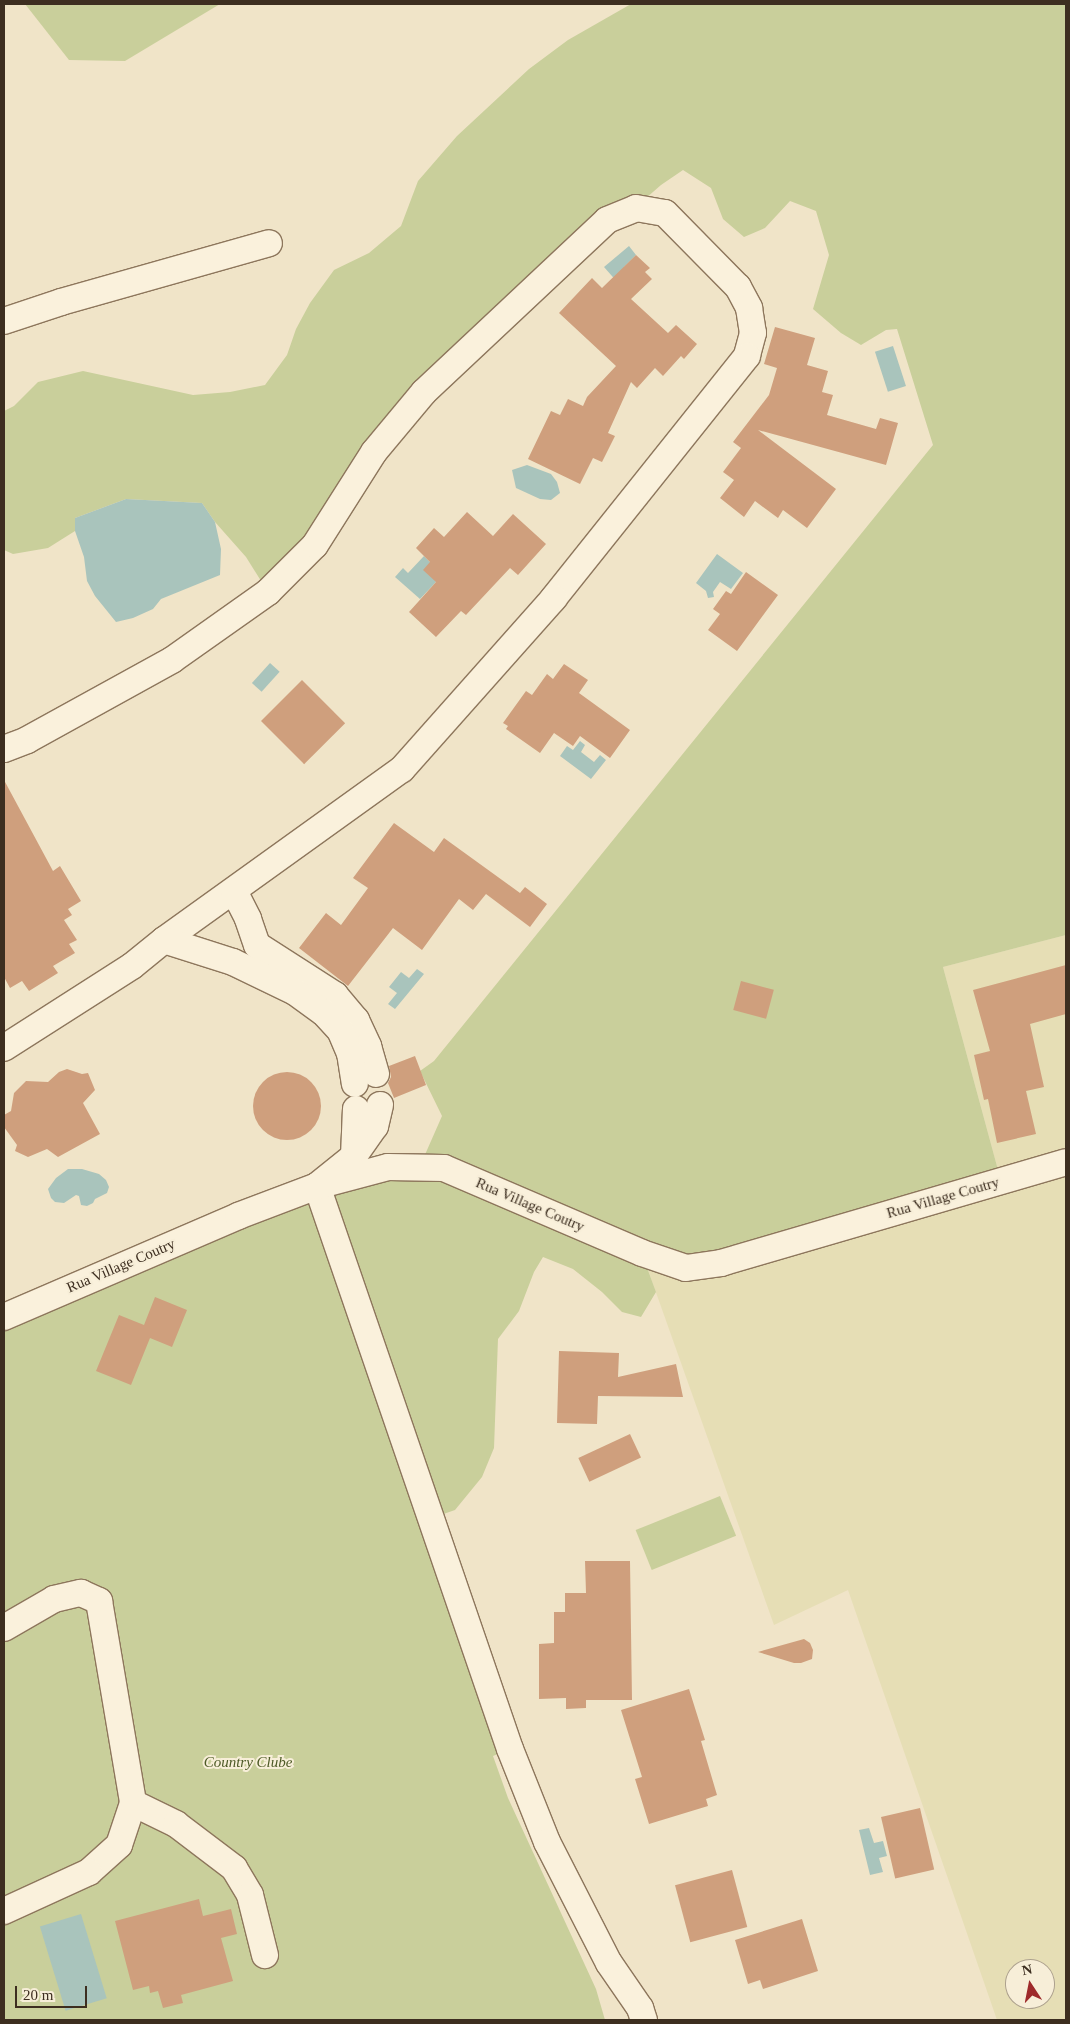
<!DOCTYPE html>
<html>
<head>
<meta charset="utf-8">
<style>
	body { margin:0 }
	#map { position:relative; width:1070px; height:2024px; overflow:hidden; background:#f0e4c8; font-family:Georgia,serif }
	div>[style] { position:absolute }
	.farmland>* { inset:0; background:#e6deb5 }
	.green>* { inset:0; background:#c9cf9b; transform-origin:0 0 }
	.water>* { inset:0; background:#a9c4bc; transform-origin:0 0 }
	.building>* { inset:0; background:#cf9f7d; transform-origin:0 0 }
	.round { border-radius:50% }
	.roads { filter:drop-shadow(1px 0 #8d765c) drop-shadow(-1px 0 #8d765c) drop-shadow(0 1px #8d765c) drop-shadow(0 -1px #8d765c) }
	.minor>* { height:26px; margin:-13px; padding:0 13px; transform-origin:13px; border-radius:13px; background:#faf1dc }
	span { translate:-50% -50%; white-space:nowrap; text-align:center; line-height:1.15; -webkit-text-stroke:4px #f7eed8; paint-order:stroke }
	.street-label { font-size:15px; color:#3d2e20 }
	.park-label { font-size:15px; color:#4d5a26; font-style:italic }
	.frame { position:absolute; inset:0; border:5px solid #3d2e20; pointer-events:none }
	.north { position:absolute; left:1005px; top:1959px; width:50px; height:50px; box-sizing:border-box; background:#f7eed8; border:1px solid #ada18e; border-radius:50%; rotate:349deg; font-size:14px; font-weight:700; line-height:20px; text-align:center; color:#3d2e20 }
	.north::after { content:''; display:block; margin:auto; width:18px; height:22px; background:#9e2a2b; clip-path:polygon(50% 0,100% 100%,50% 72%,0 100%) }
	.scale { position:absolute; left:15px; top:1986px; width:72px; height:22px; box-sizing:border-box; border:2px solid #3d2e20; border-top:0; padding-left:6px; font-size:15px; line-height:18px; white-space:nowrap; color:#3d2e20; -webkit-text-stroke:4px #f7eed8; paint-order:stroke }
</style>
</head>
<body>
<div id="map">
	<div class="farmland">
		<i style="clip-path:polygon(evenodd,1066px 935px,1066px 2020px,997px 2020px,848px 1590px,774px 1625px,642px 1253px,1001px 1181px,943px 967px,1066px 935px,1015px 1969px,1045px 1969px,1045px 1999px,1015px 1999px,1015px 1969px)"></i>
	</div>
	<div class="green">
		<i style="clip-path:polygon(25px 4px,220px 4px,125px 61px,69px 60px)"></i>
		<i style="clip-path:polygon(631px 4px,1066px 4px,1066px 935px,943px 967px,1001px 1181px,721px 1263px,642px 1254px,656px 1292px,641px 1317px,622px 1312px,602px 1292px,573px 1269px,543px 1257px,534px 1272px,519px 1311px,498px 1339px,494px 1448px,482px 1477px,455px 1510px,432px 1518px,510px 1749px,493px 1756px,508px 1798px,596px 1989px,605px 2020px,4px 2020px,4px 1317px,238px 1216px,420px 1166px,442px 1116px,420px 1071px,434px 1061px,933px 445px,897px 329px,886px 330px,861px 345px,841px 333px,813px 309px,829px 255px,816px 211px,790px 201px,765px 228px,744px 237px,723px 219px,711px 188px,683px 170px,661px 185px,424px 392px,268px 592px,246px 557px,215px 522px,202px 503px,126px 499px,75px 518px,75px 531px,48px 548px,13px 554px,4px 550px,4px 411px,14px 406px,38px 382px,83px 371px,193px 395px,230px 392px,265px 385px,287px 355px,296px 329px,310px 303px,334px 270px,369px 253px,401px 226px,418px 181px,457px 136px,529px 69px,568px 40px)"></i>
		<i style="left:720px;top:1496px;width:43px;height:91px;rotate:68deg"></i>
	</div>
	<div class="water">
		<i style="clip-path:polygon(629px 246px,636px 255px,624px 267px,630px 273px,619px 284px,604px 267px)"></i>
		<i style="left:893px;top:346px;width:42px;height:19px;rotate:72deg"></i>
		<i style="clip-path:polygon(527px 465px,551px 474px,557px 482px,560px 493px,551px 500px,540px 499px,516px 488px,512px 470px)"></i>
		<i style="clip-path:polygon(126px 499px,202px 503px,215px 522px,221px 549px,220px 575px,161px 599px,153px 609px,133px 618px,116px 622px,95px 596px,87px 581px,84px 557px,75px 531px,75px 518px)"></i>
		<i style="clip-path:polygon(717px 554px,743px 573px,731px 589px,720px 582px,713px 592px,714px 597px,708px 598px,706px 591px,696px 583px)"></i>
		<i style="clip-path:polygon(424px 556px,430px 562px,436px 582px,420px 599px,395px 577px,403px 568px,408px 573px)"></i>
		<i style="left:270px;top:663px;width:13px;height:27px;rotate:42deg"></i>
		<i style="clip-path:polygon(580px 741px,585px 745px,581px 752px,594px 762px,600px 755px,606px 760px,591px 779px,560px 756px,567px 746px,573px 750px)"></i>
		<i style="clip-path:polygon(417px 969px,424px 974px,395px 1009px,388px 1004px,397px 993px,389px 987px,401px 972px,409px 978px)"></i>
		<i style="clip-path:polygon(68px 1169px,82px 1169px,99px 1174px,106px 1180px,109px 1187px,107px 1193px,95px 1199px,93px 1203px,87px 1206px,81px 1205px,79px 1196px,76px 1195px,64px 1203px,55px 1202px,51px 1198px,48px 1189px,56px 1178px)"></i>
		<i style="clip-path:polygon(869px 1828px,874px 1843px,883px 1841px,887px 1856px,879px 1858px,883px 1872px,870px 1875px,859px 1830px)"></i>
		<i style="left:81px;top:1914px;width:88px;height:43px;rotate:73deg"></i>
	</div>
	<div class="building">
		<i style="clip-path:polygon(636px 255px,650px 268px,645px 272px,652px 279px,631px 299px,668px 333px,676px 325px,697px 344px,684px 359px,681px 356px,663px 376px,655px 368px,637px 388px,631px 382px,608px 433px,615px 436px,602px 462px,593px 458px,580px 484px,528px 459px,551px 411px,560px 415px,568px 399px,583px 406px,587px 397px,616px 366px,559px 313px,592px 278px,602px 288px)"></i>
		<i style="clip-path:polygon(775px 327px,815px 338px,807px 365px,828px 371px,822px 392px,833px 395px,827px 415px,876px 429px,880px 418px,898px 423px,886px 465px,758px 430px,836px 489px,807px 528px,783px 510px,778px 518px,755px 501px,744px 517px,720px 498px,734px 480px,723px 472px,741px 448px,733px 442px,769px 395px,777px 368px,764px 364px)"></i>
		<i style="clip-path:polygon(467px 512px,493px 536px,513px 514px,546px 544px,518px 575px,510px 568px,466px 615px,461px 611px,436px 637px,409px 612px,436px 582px,423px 570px,430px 562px,416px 548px,434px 528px,444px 537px)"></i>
		<i style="clip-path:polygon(746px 572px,778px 595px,737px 651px,708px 630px,720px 614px,713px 609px,726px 591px,731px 594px)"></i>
		<i style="clip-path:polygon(564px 664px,588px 680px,579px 693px,630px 730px,610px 758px,580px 736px,573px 746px,554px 733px,540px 753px,506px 729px,508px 726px,503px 723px,526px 691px,532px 695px,547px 674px,553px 679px)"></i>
		<i style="left:302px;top:680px;width:61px;height:58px;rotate:45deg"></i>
		<i style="clip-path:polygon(4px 780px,53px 871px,60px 866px,81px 901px,68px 909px,72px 915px,64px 920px,77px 940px,69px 944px,75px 953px,53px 966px,58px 973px,29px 991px,22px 981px,10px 988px,4px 977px)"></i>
		<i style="clip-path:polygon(394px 823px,434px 852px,444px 838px,520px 893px,525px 887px,547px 904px,530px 927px,486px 894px,473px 910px,459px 899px,422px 950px,393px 928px,348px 986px,299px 948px,326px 913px,341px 925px,368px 888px,353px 878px)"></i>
		<i style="clip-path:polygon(1066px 965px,1066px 1014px,1030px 1024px,1044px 1087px,1026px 1091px,1036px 1134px,997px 1143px,988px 1099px,984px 1100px,974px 1055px,990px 1051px,973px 990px)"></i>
		<i style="left:741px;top:981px;width:34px;height:30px;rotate:15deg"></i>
		<i style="clip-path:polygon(415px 1056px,426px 1085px,394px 1098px,388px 1083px,391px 1077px,389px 1066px)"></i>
		<i style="clip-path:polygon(67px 1069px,82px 1074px,88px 1073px,95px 1090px,83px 1103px,100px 1134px,58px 1157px,47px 1149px,28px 1157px,15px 1151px,17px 1145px,4px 1127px,4px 1115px,11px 1111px,14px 1093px,26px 1081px,48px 1082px,59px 1072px)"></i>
		<i class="round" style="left:253px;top:1072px;width:68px;height:68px"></i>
		<i style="clip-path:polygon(155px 1297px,187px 1310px,172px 1347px,150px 1338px,131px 1385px,96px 1371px,119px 1315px,144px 1325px)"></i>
		<i style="clip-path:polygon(559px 1351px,619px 1353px,618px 1377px,676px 1364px,683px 1397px,598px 1396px,597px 1424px,557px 1423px)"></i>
		<i style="left:630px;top:1434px;width:26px;height:57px;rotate:65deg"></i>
		<i style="clip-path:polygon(585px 1561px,630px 1561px,632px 1700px,586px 1700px,586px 1708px,566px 1709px,566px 1698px,539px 1699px,539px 1644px,554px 1643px,554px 1612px,565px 1612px,565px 1593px,586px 1593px)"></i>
		<i style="clip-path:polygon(804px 1639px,810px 1643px,813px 1650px,812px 1659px,801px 1663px,794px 1663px,758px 1652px)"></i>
		<i style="clip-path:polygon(689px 1689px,705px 1740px,701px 1741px,717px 1795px,706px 1799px,708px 1806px,649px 1824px,635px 1779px,642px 1777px,621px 1710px)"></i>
		<i style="left:920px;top:1808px;width:63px;height:40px;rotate:77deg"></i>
		<i style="left:732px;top:1870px;width:59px;height:59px;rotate:75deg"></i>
		<i style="clip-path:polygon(199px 1899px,203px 1916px,231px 1909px,237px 1934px,221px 1938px,233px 1981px,181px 1995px,183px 2003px,163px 2008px,158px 1991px,150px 1993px,149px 1986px,133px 1990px,115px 1921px)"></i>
		<i style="clip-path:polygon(802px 1919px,818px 1971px,763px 1989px,760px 1980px,748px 1984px,735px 1940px)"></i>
	</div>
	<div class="roads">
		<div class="minor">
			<i style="left:4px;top:321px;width:60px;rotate:-18.4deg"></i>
			<i style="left:61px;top:302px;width:216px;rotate:-15.8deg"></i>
			<i style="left:4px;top:749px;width:25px;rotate:-21deg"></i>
			<i style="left:27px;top:740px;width:166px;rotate:-28.9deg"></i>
			<i style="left:172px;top:660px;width:118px;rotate:-35.3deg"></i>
			<i style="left:268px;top:592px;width:66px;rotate:-45deg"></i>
			<i style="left:315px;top:545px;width:110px;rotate:-57.6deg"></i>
			<i style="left:374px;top:452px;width:78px;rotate:-50.2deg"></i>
			<i style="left:424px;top:392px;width:251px;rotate:-43.2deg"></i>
			<i style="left:607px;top:220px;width:31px;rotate:-22deg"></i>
			<i style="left:636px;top:208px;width:29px;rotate:10deg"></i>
			<i style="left:665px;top:213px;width:104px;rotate:45.4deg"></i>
			<i style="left:738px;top:287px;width:24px;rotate:62deg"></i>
			<i style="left:749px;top:308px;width:25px;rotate:81deg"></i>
			<i style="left:753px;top:333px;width:24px;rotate:105deg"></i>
			<i style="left:747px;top:356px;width:310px;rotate:128.6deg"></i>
			<i style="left:554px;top:598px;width:229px;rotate:131.6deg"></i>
			<i style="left:402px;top:769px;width:293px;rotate:144.3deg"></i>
			<i style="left:164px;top:940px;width:41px;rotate:140.9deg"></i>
			<i style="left:132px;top:966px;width:152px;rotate:147.4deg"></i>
			<i style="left:234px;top:891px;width:31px;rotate:63deg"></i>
			<i style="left:248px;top:919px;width:28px;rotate:71deg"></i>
			<i style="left:257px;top:945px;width:93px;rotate:32.7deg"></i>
			<i style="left:335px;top:995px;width:33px;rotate:50deg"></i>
			<i style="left:356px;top:1020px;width:29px;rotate:65deg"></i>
			<i style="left:368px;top:1046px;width:29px;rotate:74deg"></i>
			<i style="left:164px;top:940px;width:72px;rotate:17.7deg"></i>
			<i style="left:233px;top:962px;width:69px;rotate:25.8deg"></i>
			<i style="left:295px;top:992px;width:34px;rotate:36deg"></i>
			<i style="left:323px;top:1012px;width:25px;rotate:47deg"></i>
			<i style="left:340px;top:1030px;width:25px;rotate:67deg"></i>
			<i style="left:350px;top:1053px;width:31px;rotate:81deg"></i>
			<i style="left:380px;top:1105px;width:22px;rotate:103deg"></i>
			<i style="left:375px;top:1126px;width:37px;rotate:125deg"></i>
			<i style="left:354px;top:1156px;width:48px;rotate:141deg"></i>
			<i style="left:317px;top:1186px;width:595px;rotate:71.08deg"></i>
			<i style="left:510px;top:1749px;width:100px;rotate:68.3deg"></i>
			<i style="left:547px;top:1842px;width:136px;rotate:62.9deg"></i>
			<i style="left:609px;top:1963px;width:55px;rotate:55.4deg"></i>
			<i style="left:640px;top:2008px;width:13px;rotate:72deg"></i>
			<i style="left:354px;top:1156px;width:47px;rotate:-87.6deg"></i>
			<i style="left:4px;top:1317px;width:255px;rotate:-23.3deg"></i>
			<i style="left:238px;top:1216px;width:85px;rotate:-20.8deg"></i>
			<i style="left:317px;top:1186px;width:73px;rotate:-15deg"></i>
			<i style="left:388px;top:1167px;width:56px;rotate:1deg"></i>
			<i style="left:444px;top:1168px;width:215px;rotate:23.2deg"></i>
			<i style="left:642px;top:1253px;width:46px;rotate:18.8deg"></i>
			<i style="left:686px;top:1268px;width:35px;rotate:-8deg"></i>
			<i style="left:721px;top:1263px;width:359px;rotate:-16.3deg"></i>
			<i style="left:4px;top:1628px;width:58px;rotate:-30.1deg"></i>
			<i style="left:54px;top:1599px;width:28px;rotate:-13deg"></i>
			<i style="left:81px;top:1593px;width:20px;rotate:24deg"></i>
			<i style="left:99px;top:1601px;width:205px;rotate:80.4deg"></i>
			<i style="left:133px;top:1803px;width:44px;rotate:108.4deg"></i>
			<i style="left:119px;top:1845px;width:40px;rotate:138deg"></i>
			<i style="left:89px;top:1872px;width:94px;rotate:155.4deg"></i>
			<i style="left:133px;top:1803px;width:48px;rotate:26deg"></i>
			<i style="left:176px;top:1824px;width:73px;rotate:37.2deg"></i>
			<i style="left:234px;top:1868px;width:31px;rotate:59deg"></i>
			<i style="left:250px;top:1895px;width:62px;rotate:76deg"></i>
		</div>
	</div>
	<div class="street-label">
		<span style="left:943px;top:1198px;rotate:-16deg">Rua Village Coutry</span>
		<span style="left:530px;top:1205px;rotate:23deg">Rua Village Coutry</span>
		<span style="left:121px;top:1266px;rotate:-23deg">Rua Village Coutry</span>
	</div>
	<div class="park-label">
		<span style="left:248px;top:1763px">Country Clube</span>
	</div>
	<div class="frame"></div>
	<div class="north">N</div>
	<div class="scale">20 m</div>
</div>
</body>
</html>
